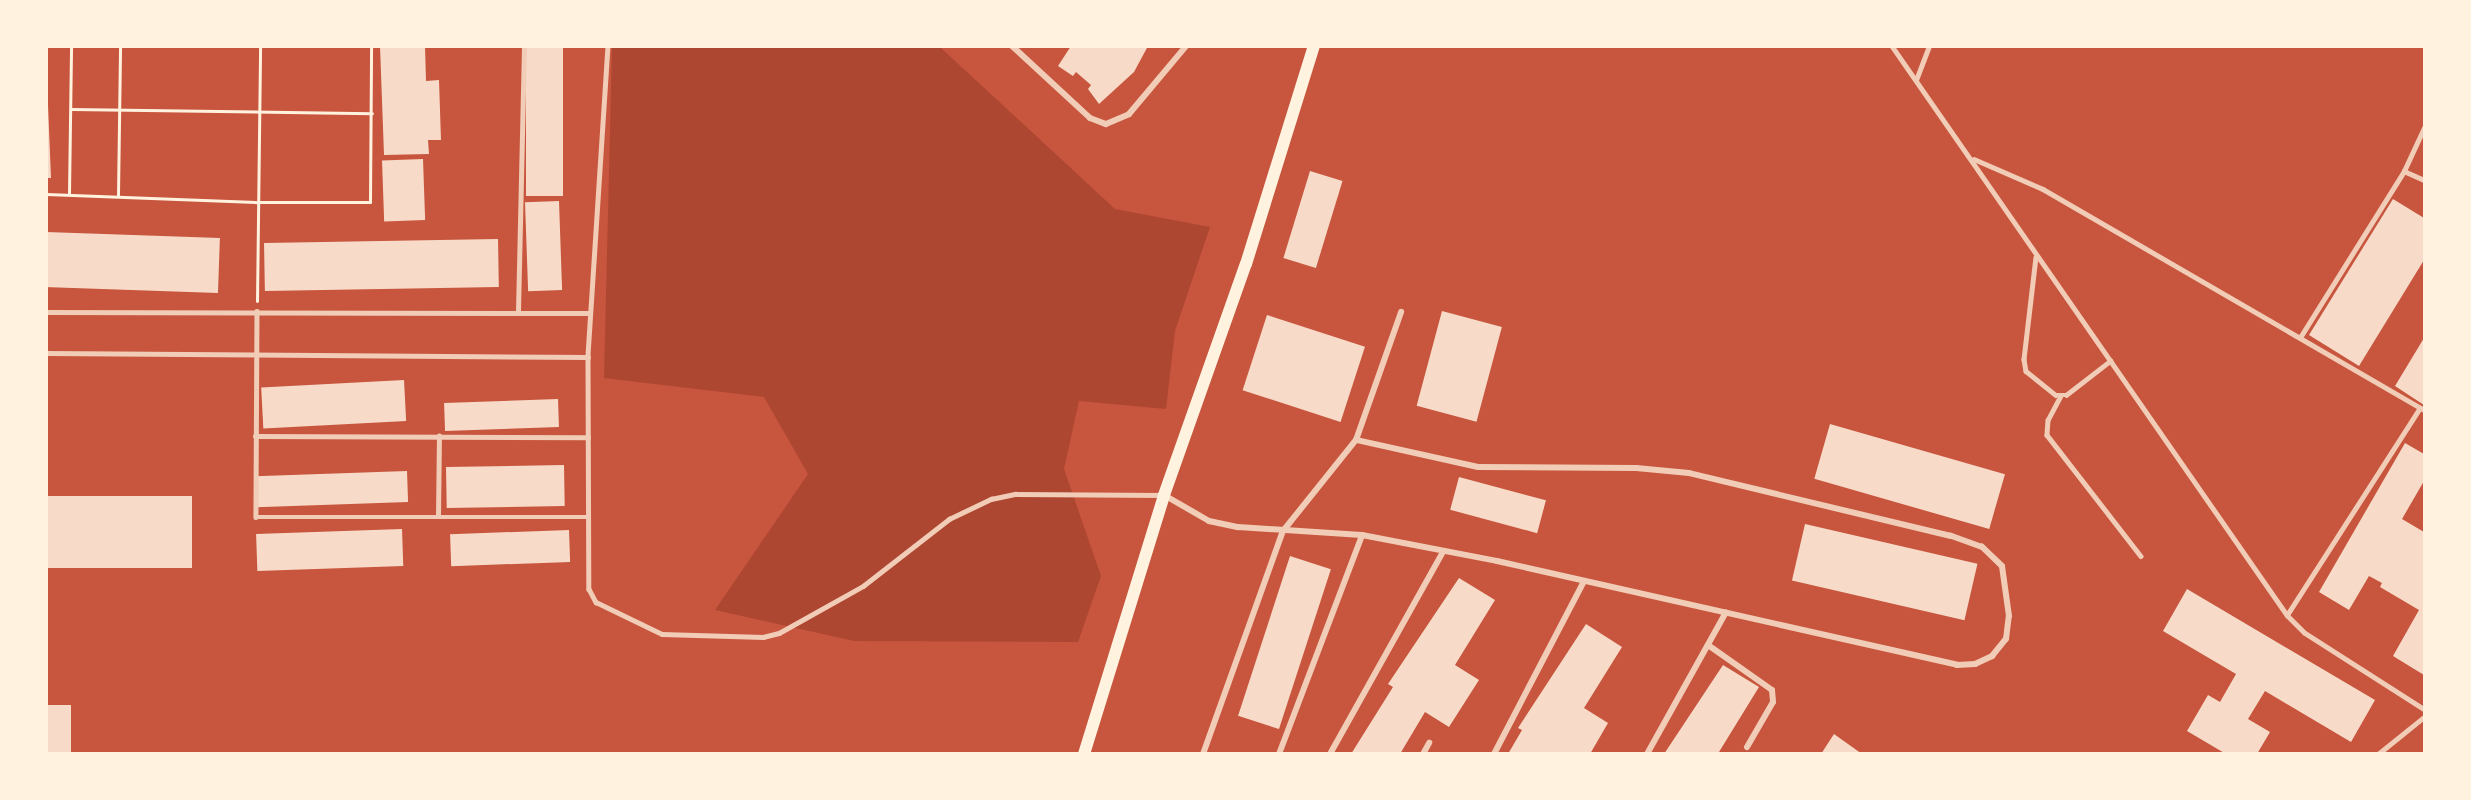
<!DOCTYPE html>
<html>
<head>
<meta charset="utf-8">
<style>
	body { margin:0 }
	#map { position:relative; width:2471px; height:800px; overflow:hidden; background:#c8553d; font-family:"Roboto Condensed",sans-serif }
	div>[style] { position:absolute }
	.green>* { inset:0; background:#ae4732 }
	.building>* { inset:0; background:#f7dbc8; transform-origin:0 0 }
	.path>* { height:3px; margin:-1.5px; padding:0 1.5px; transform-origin:1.5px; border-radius:1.5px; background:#fff3e0 }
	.service>* { height:4.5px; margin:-2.25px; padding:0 2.25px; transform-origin:2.25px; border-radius:2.25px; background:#f1ccb7 }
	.minor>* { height:6px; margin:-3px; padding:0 3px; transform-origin:3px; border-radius:3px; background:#f1ccb7 }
	.secondary>* { height:12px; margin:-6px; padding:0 6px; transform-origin:6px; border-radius:6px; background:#fff3e0 }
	span { translate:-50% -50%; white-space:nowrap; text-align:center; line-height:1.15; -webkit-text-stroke:6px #fff3e0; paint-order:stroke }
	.frame { position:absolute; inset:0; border:48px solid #fff3e0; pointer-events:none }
</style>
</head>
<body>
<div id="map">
	<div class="green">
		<i style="clip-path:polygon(612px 47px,940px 47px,1115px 209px,1210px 227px,1175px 331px,1166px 409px,1079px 401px,1064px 469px,1101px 576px,1078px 642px,854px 641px,715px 610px,808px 474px,764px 397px,604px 378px)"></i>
	</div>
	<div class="building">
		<i style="clip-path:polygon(380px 46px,425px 46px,426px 81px,439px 80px,441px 140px,428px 140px,429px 154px,384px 155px)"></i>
		<i style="left:526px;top:46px;width:37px;height:150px"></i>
		<i style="clip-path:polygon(1071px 46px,1148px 46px,1134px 72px,1099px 104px,1088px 89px,1091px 85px,1076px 72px,1073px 76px,1058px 66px)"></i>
		<i style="clip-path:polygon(46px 56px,51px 178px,46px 178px)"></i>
		<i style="left:423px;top:159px;width:61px;height:41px;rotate:88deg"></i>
		<i style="left:1310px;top:171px;width:34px;height:91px;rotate:17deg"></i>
		<i style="clip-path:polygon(2393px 199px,2424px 218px,2424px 260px,2359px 366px,2309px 335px)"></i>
		<i style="left:559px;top:201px;width:89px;height:34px;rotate:88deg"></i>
		<i style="left:46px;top:232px;width:174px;height:55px;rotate:2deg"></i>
		<i style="left:498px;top:239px;width:48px;height:234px;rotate:89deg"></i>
		<i style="left:1442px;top:311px;width:62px;height:98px;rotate:15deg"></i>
		<i style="left:1267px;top:315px;width:103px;height:79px;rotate:18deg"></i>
		<i style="clip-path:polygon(2424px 338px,2424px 405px,2395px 386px)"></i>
		<i style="left:404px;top:380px;width:41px;height:143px;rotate:87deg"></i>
		<i style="left:558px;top:399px;width:28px;height:114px;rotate:88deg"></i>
		<i style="left:1830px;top:424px;width:182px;height:57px;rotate:16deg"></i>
		<i style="clip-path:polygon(2405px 443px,2424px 454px,2424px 481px,2402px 519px,2424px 532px,2424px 675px,2393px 656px,2419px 610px,2380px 587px,2382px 583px,2369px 576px,2349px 610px,2319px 592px)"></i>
		<i style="left:564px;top:465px;width:41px;height:118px;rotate:89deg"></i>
		<i style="left:407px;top:471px;width:31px;height:152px;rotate:88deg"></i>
		<i style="left:1459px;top:477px;width:90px;height:34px;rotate:15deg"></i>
		<i style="left:46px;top:496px;width:146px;height:72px"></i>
		<i style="left:1805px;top:524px;width:177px;height:58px;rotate:13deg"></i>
		<i style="left:402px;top:529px;width:37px;height:146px;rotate:88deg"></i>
		<i style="left:569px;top:530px;width:32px;height:119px;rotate:88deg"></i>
		<i style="left:1290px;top:556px;width:43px;height:168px;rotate:18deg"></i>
		<i style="clip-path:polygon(1459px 578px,1495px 600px,1455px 665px,1479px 680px,1449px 727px,1425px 712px,1400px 754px,1351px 754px,1393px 687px,1388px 684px)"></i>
		<i style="clip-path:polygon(2187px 589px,2375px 700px,2351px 742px,2265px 691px,2248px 719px,2270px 732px,2257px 754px,2226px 754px,2187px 731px,2208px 695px,2220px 702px,2236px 674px,2163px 631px)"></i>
		<i style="clip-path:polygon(1586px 624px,1622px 647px,1584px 708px,1608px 723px,1590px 754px,1508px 754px,1522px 730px,1518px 728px)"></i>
		<i style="clip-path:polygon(1723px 665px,1759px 687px,1719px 752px,1722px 754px,1664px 754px)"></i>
		<i style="left:46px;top:705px;width:25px;height:49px"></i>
		<i style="clip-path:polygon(1834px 734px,1862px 754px,1821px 754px)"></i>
	</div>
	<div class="path">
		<i style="left:71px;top:109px;width:301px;rotate:0.8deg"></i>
		<i style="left:46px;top:194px;width:212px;rotate:2.2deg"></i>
		<i style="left:258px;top:202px;width:112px"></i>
		<i style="left:370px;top:202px;width:156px;rotate:-89.6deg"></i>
		<i style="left:69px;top:194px;width:148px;rotate:-89.2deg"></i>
		<i style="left:118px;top:195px;width:149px;rotate:-89.2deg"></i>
		<i style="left:257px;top:301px;width:255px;rotate:-89.3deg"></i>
	</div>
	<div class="service">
		<i style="left:608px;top:46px;width:312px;rotate:93.7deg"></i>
		<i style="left:588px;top:357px;width:232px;rotate:89.8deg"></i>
		<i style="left:589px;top:589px;width:15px;rotate:62deg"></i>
		<i style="left:596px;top:602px;width:73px;rotate:25.9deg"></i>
		<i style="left:662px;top:634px;width:101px;rotate:1.7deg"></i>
		<i style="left:763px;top:637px;width:16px;rotate:-14deg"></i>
		<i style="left:779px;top:633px;width:96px;rotate:-29.2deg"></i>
		<i style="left:863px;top:586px;width:109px;rotate:-37.9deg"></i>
		<i style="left:949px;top:519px;width:47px;rotate:-25.5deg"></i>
		<i style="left:991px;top:499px;width:25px;rotate:-12deg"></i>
		<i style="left:1015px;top:494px;width:149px;rotate:0.4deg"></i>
		<i style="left:1892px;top:46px;width:693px;rotate:55.23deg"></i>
		<i style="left:2287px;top:615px;width:25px;rotate:45deg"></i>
		<i style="left:2305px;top:633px;width:141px;rotate:32.6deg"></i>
		<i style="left:1916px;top:80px;width:36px;rotate:-69deg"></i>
		<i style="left:1974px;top:159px;width:75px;rotate:23.5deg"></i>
		<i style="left:2043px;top:189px;width:440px;rotate:30.1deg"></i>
		<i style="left:2404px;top:171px;width:47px;rotate:-65.1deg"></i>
		<i style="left:2036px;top:257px;width:103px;rotate:96.7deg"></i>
		<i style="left:2024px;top:359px;width:12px;rotate:81deg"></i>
		<i style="left:2026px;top:371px;width:38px;rotate:39deg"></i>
		<i style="left:2056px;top:395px;width:10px"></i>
		<i style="left:2066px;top:395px;width:56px;rotate:-37.7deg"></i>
		<i style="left:257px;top:311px;width:206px;rotate:90.3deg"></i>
		<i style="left:256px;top:517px;width:333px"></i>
		<i style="left:518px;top:311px;width:265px;rotate:-88.7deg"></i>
		<i style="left:46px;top:312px;width:544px;rotate:0.11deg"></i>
		<i style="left:2301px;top:336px;width:195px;rotate:-58deg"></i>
		<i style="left:2404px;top:171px;width:22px;rotate:24deg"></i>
		<i style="left:46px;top:353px;width:542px;rotate:0.42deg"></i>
		<i style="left:2061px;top:396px;width:27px;rotate:118deg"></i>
		<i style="left:2048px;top:420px;width:15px;rotate:94deg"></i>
		<i style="left:2047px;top:435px;width:153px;rotate:52.2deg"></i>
		<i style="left:255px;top:436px;width:333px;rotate:0.2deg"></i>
		<i style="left:438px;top:516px;width:80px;rotate:-89.3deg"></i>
		<i style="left:2287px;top:615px;width:246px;rotate:-57.3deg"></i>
		<i style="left:2378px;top:754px;width:59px;rotate:-38.8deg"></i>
	</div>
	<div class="minor">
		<i style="left:1012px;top:46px;width:106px;rotate:42.7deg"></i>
		<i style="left:1090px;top:118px;width:17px;rotate:21deg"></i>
		<i style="left:1106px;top:124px;width:25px;rotate:-23deg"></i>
		<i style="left:1129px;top:114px;width:89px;rotate:-50deg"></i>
		<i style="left:1164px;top:495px;width:52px;rotate:30deg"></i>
		<i style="left:1209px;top:521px;width:30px;rotate:12deg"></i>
		<i style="left:1238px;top:527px;width:124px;rotate:3.7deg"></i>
		<i style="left:1362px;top:535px;width:137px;rotate:10.9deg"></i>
		<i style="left:1497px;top:561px;width:472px;rotate:12.7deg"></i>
		<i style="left:1957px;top:665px;width:18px;rotate:-3deg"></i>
		<i style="left:1975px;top:664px;width:19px;rotate:-25deg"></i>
		<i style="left:1992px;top:656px;width:22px;rotate:-51deg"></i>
		<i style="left:2006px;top:639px;width:23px;rotate:-83deg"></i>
		<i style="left:2009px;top:616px;width:50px;rotate:-98deg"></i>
		<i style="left:2002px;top:566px;width:28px;rotate:-136deg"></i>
		<i style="left:1982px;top:547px;width:33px;rotate:-160deg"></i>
		<i style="left:1951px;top:536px;width:269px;rotate:-166.5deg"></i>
		<i style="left:1689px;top:473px;width:53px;rotate:-174.6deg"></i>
		<i style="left:1636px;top:468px;width:158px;rotate:-179.6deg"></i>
		<i style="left:1478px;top:467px;width:125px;rotate:-167.5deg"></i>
		<i style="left:1708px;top:645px;width:78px;rotate:35.1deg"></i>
		<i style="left:1772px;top:690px;width:12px;rotate:85deg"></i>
		<i style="left:1773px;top:702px;width:52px;rotate:120deg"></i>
		<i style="left:1203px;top:754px;width:237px;rotate:-70.3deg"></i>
		<i style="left:1283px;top:531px;width:117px;rotate:-51.3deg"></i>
		<i style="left:1356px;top:440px;width:136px;rotate:-70.6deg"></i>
		<i style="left:1279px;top:754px;width:234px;rotate:-69.2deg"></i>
		<i style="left:1330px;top:754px;width:231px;rotate:-60.8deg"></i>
		<i style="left:1423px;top:754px;width:13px;rotate:-61deg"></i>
		<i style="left:1494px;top:754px;width:195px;rotate:-62.5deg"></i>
		<i style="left:1647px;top:754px;width:162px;rotate:-60.9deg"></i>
	</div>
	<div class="secondary">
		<i style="left:1084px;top:754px;width:271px;rotate:-72.8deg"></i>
		<i style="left:1164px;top:495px;width:245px;rotate:-70.5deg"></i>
		<i style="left:1246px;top:264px;width:228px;rotate:-72.7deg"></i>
	</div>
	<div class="frame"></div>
</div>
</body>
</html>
